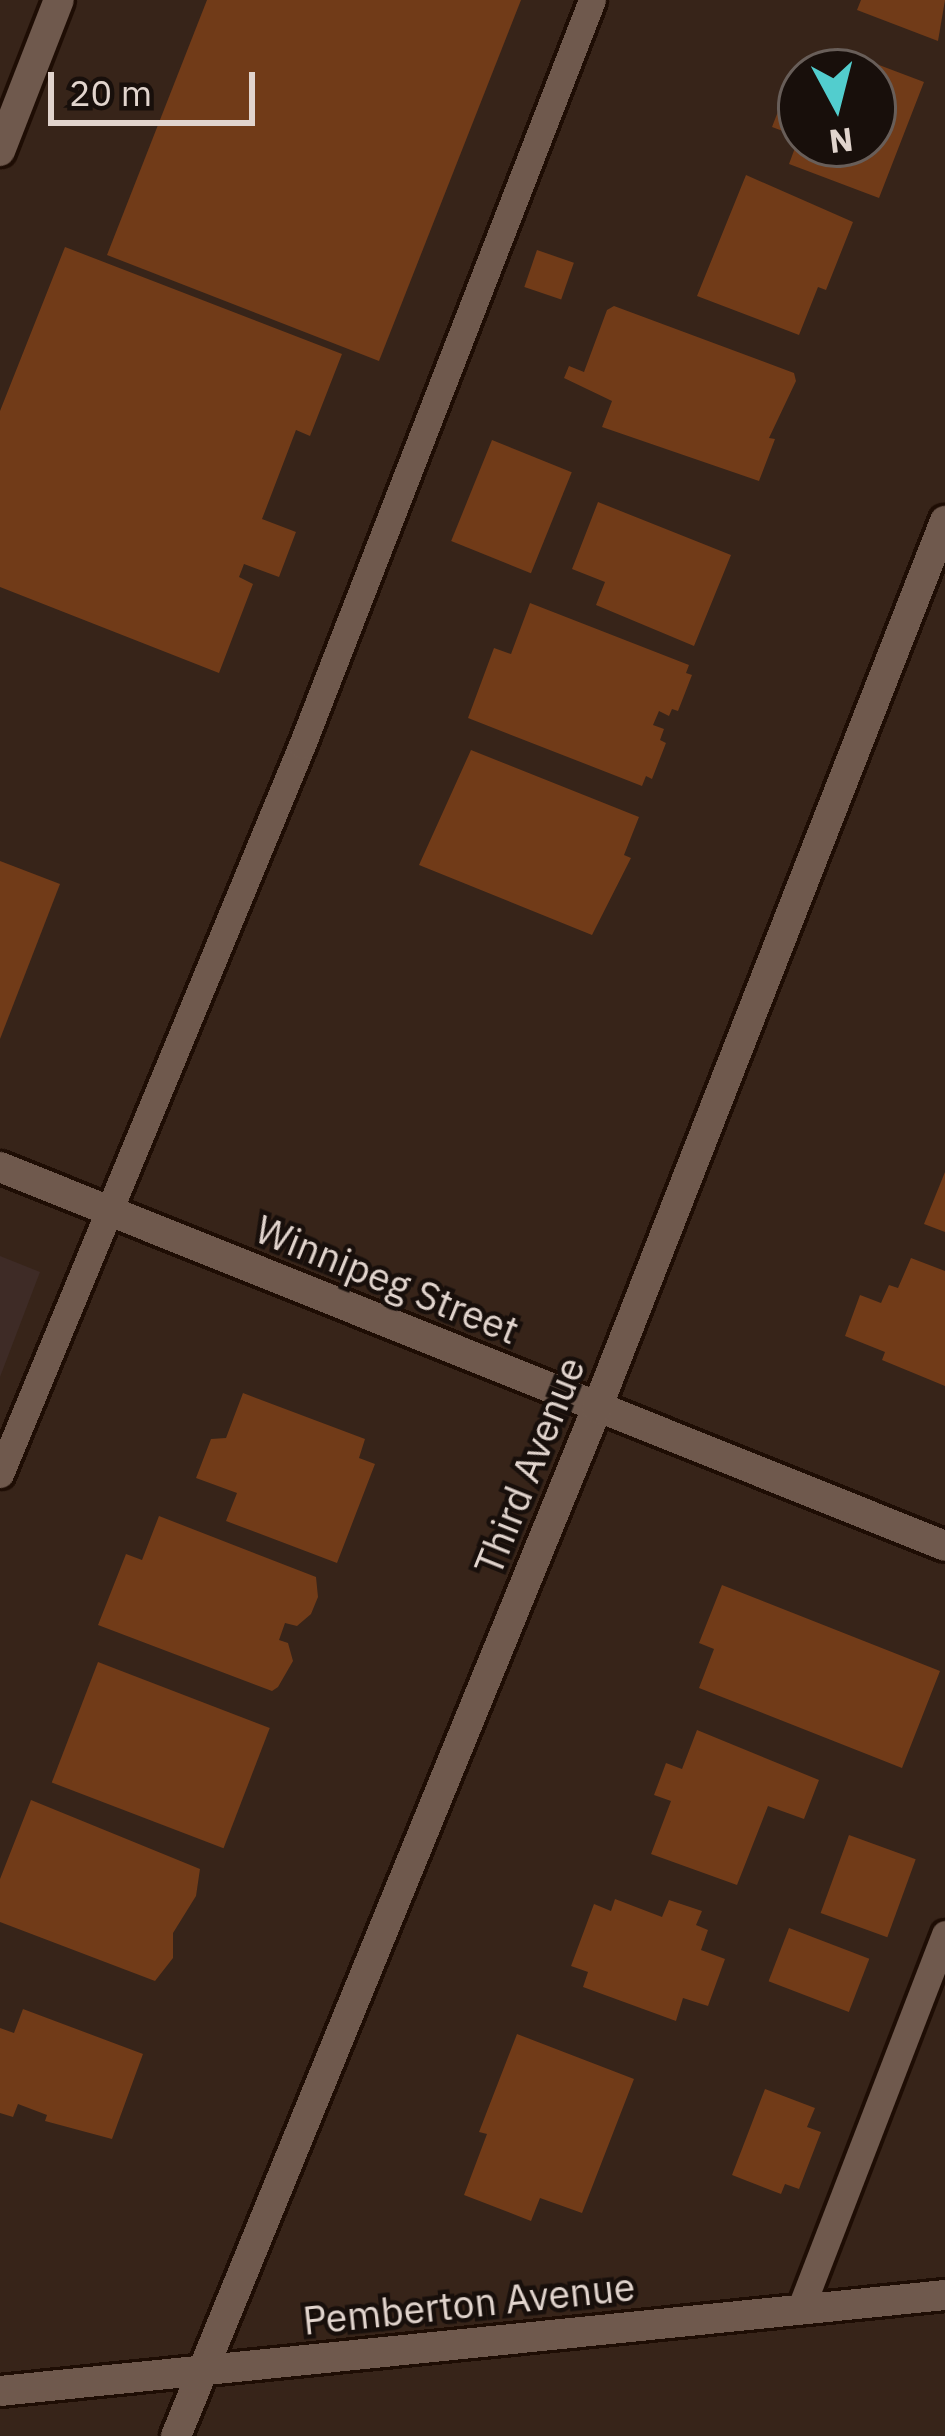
<!DOCTYPE html>
<html>
<head>
<meta charset="utf-8">
<style>
	body { margin:0 }
	#map { position:relative; width:945px; height:2436px; overflow:hidden; background:#372419; font-family:"IBM Plex Sans",sans-serif }
	div>[style] { position:absolute }
	.commercial>* { inset:0; background:#3e2b26 }
	.building>* { inset:0; background:#713b18; transform-origin:0 0 }
	.roads { filter:drop-shadow(3px 0 #1e0d04) drop-shadow(-3px 0 #1e0d04) drop-shadow(0 3px #1e0d04) drop-shadow(0 -3px #1e0d04) }
	.lane>* { height:27px; margin:-13.5px; padding:0 13.5px; transform-origin:13.5px; border-radius:13.5px; background:#6f594d }
	.street>* { height:30px; margin:-15px; padding:0 15px; transform-origin:15px; border-radius:15px; background:#6f594d }
	.secondary>* { height:30px; margin:-15px; padding:0 15px; transform-origin:15px; border-radius:15px; background:#6f594d }
	span { translate:-50% -50%; white-space:nowrap; text-align:center; line-height:1.15; -webkit-text-stroke:9px #180f0b; paint-order:stroke }
	.street-label { font-size:39px; color:#e1d4cd }
	.north { position:absolute; left:777px; top:48px; width:120px; height:120px; box-sizing:border-box; background:#180f0b; border:3px solid #685e59; border-radius:50%; rotate:173deg; font-size:33px; font-weight:700; line-height:48px; text-align:center; color:#e1d4cd }
	.north::after { content:''; display:block; margin:auto; width:42px; height:54px; background:#52cdce; clip-path:polygon(50% 0,100% 100%,50% 72%,0 100%) }
	.scale { position:absolute; left:48px; top:72px; width:207px; height:54px; box-sizing:border-box; border:6px solid #e1d4cd; border-top:0; padding-left:15px; font-size:36px; line-height:42px; white-space:nowrap; color:#e1d4cd; -webkit-text-stroke:9px #180f0b; paint-order:stroke }
</style>
</head>
<body>
<div id="map">
	<div class="commercial">
		<i style="clip-path:polygon(0 1256px,40px 1272px,0 1377px)"></i>
	</div>
	<div class="building">
		<i style="clip-path:polygon(207px 0,521px 0,379px 361px,107px 255px)"></i>
		<i style="clip-path:polygon(861px 0,945px 0,938px 41px,857px 10px)"></i>
		<i style="clip-path:polygon(834px 48px,924px 82px,879px 198px,789px 164px,799px 137px,772px 127px,787px 88px,801px 93px,801px 144px,873px 144px,873px 72px,824px 72px)"></i>
		<i style="clip-path:polygon(746px 175px,853px 222px,826px 290px,818px 287px,799px 335px,697px 296px)"></i>
		<i style="clip-path:polygon(65px 247px,342px 354px,310px 436px,296px 430px,262px 519px,296px 532px,279px 577px,244px 564px,239px 577px,253px 584px,219px 673px,0 587px,0 411px)"></i>
		<i style="left:537px;top:250px;width:39px;height:39px;rotate:19deg"></i>
		<i style="clip-path:polygon(614px 306px,794px 373px,796px 381px,769px 438px,775px 439px,759px 481px,602px 427px,612px 401px,564px 378px,569px 366px,584px 372px,607px 310px)"></i>
		<i style="left:492px;top:440px;width:86px;height:109px;rotate:22deg"></i>
		<i style="clip-path:polygon(598px 502px,731px 555px,694px 646px,596px 605px,605px 582px,572px 569px)"></i>
		<i style="clip-path:polygon(530px 603px,689px 665px,686px 673px,692px 675px,678px 711px,672px 709px,669px 716px,659px 711px,653px 725px,664px 729px,660px 740px,666px 743px,652px 779px,646px 776px,642px 786px,468px 718px,494px 648px,511px 654px)"></i>
		<i style="clip-path:polygon(471px 750px,639px 817px,624px 855px,631px 858px,592px 935px,419px 865px)"></i>
		<i style="clip-path:polygon(0 861px,60px 884px,0 1039px)"></i>
		<i style="clip-path:polygon(945px 1172px,945px 1232px,924px 1224px)"></i>
		<i style="clip-path:polygon(911px 1258px,945px 1271px,945px 1386px,882px 1360px,885px 1352px,845px 1336px,860px 1295px,881px 1303px,889px 1285px,898px 1288px)"></i>
		<i style="clip-path:polygon(243px 1393px,365px 1439px,359px 1458px,375px 1464px,337px 1563px,226px 1521px,237px 1493px,196px 1478px,211px 1439px,226px 1438px)"></i>
		<i style="clip-path:polygon(159px 1516px,316px 1577px,318px 1597px,311px 1614px,297px 1626px,285px 1623px,279px 1640px,288px 1643px,293px 1661px,278px 1687px,272px 1691px,98px 1625px,126px 1554px,142px 1560px)"></i>
		<i style="clip-path:polygon(722px 1585px,940px 1671px,902px 1768px,699px 1688px,714px 1649px,699px 1643px)"></i>
		<i style="left:98px;top:1662px;width:184px;height:129px;rotate:21deg"></i>
		<i style="clip-path:polygon(697px 1730px,819px 1780px,804px 1819px,768px 1806px,737px 1885px,651px 1854px,671px 1801px,654px 1795px,666px 1763px,682px 1769px)"></i>
		<i style="clip-path:polygon(31px 1800px,200px 1869px,196px 1896px,173px 1933px,173px 1958px,155px 1981px,0 1922px,0 1879px)"></i>
		<i style="left:849px;top:1835px;width:71px;height:83px;rotate:20deg"></i>
		<i style="clip-path:polygon(615px 1899px,662px 1917px,669px 1900px,702px 1911px,696px 1925px,708px 1930px,701px 1950px,725px 1959px,708px 2006px,683px 1998px,676px 2021px,583px 1987px,588px 1972px,571px 1966px,594px 1904px,611px 1911px)"></i>
		<i style="left:789px;top:1928px;width:86px;height:57px;rotate:21deg"></i>
		<i style="clip-path:polygon(23px 2009px,143px 2054px,112px 2139px,45px 2121px,47px 2115px,18px 2104px,13px 2117px,0 2113px,0 2028px,14px 2033px)"></i>
		<i style="clip-path:polygon(517px 2034px,634px 2079px,582px 2213px,540px 2198px,531px 2221px,464px 2195px,487px 2134px,479px 2132px)"></i>
		<i style="clip-path:polygon(765px 2089px,815px 2108px,807px 2127px,821px 2132px,799px 2189px,785px 2184px,781px 2194px,732px 2175px)"></i>
	</div>
	<div class="roads">
		<div class="lane">
			<i style="left:0;top:1474px;width:789px;rotate:-67.5deg"></i>
			<i style="left:302px;top:745px;width:799px;rotate:-68.73deg"></i>
			<i style="left:800px;top:2310px;width:403px;rotate:-68.9deg"></i>
		</div>
		<div class="street">
			<i style="left:0;top:1167px;width:1018px;rotate:21.85deg"></i>
			<i style="left:176px;top:2436px;width:1111px;rotate:-67.73deg"></i>
			<i style="left:597px;top:1408px;width:953px;rotate:-68.58deg"></i>
		</div>
		<div class="secondary">
			<i style="left:0;top:151px;width:162px;rotate:-68.7deg"></i>
			<i style="left:0;top:2391px;width:950px;rotate:-5.8deg"></i>
		</div>
	</div>
	<div class="street-label">
		<span style="left:387px;top:1280px;rotate:22deg">Winnipeg Street</span>
		<span style="left:530px;top:1466px;rotate:-68deg">Third Avenue</span>
		<span style="left:469px;top:2304px;rotate:-6deg">Pemberton Avenue</span>
	</div>
	<div class="north">N</div>
	<div class="scale">20 m</div>
</div>
</body>
</html>
